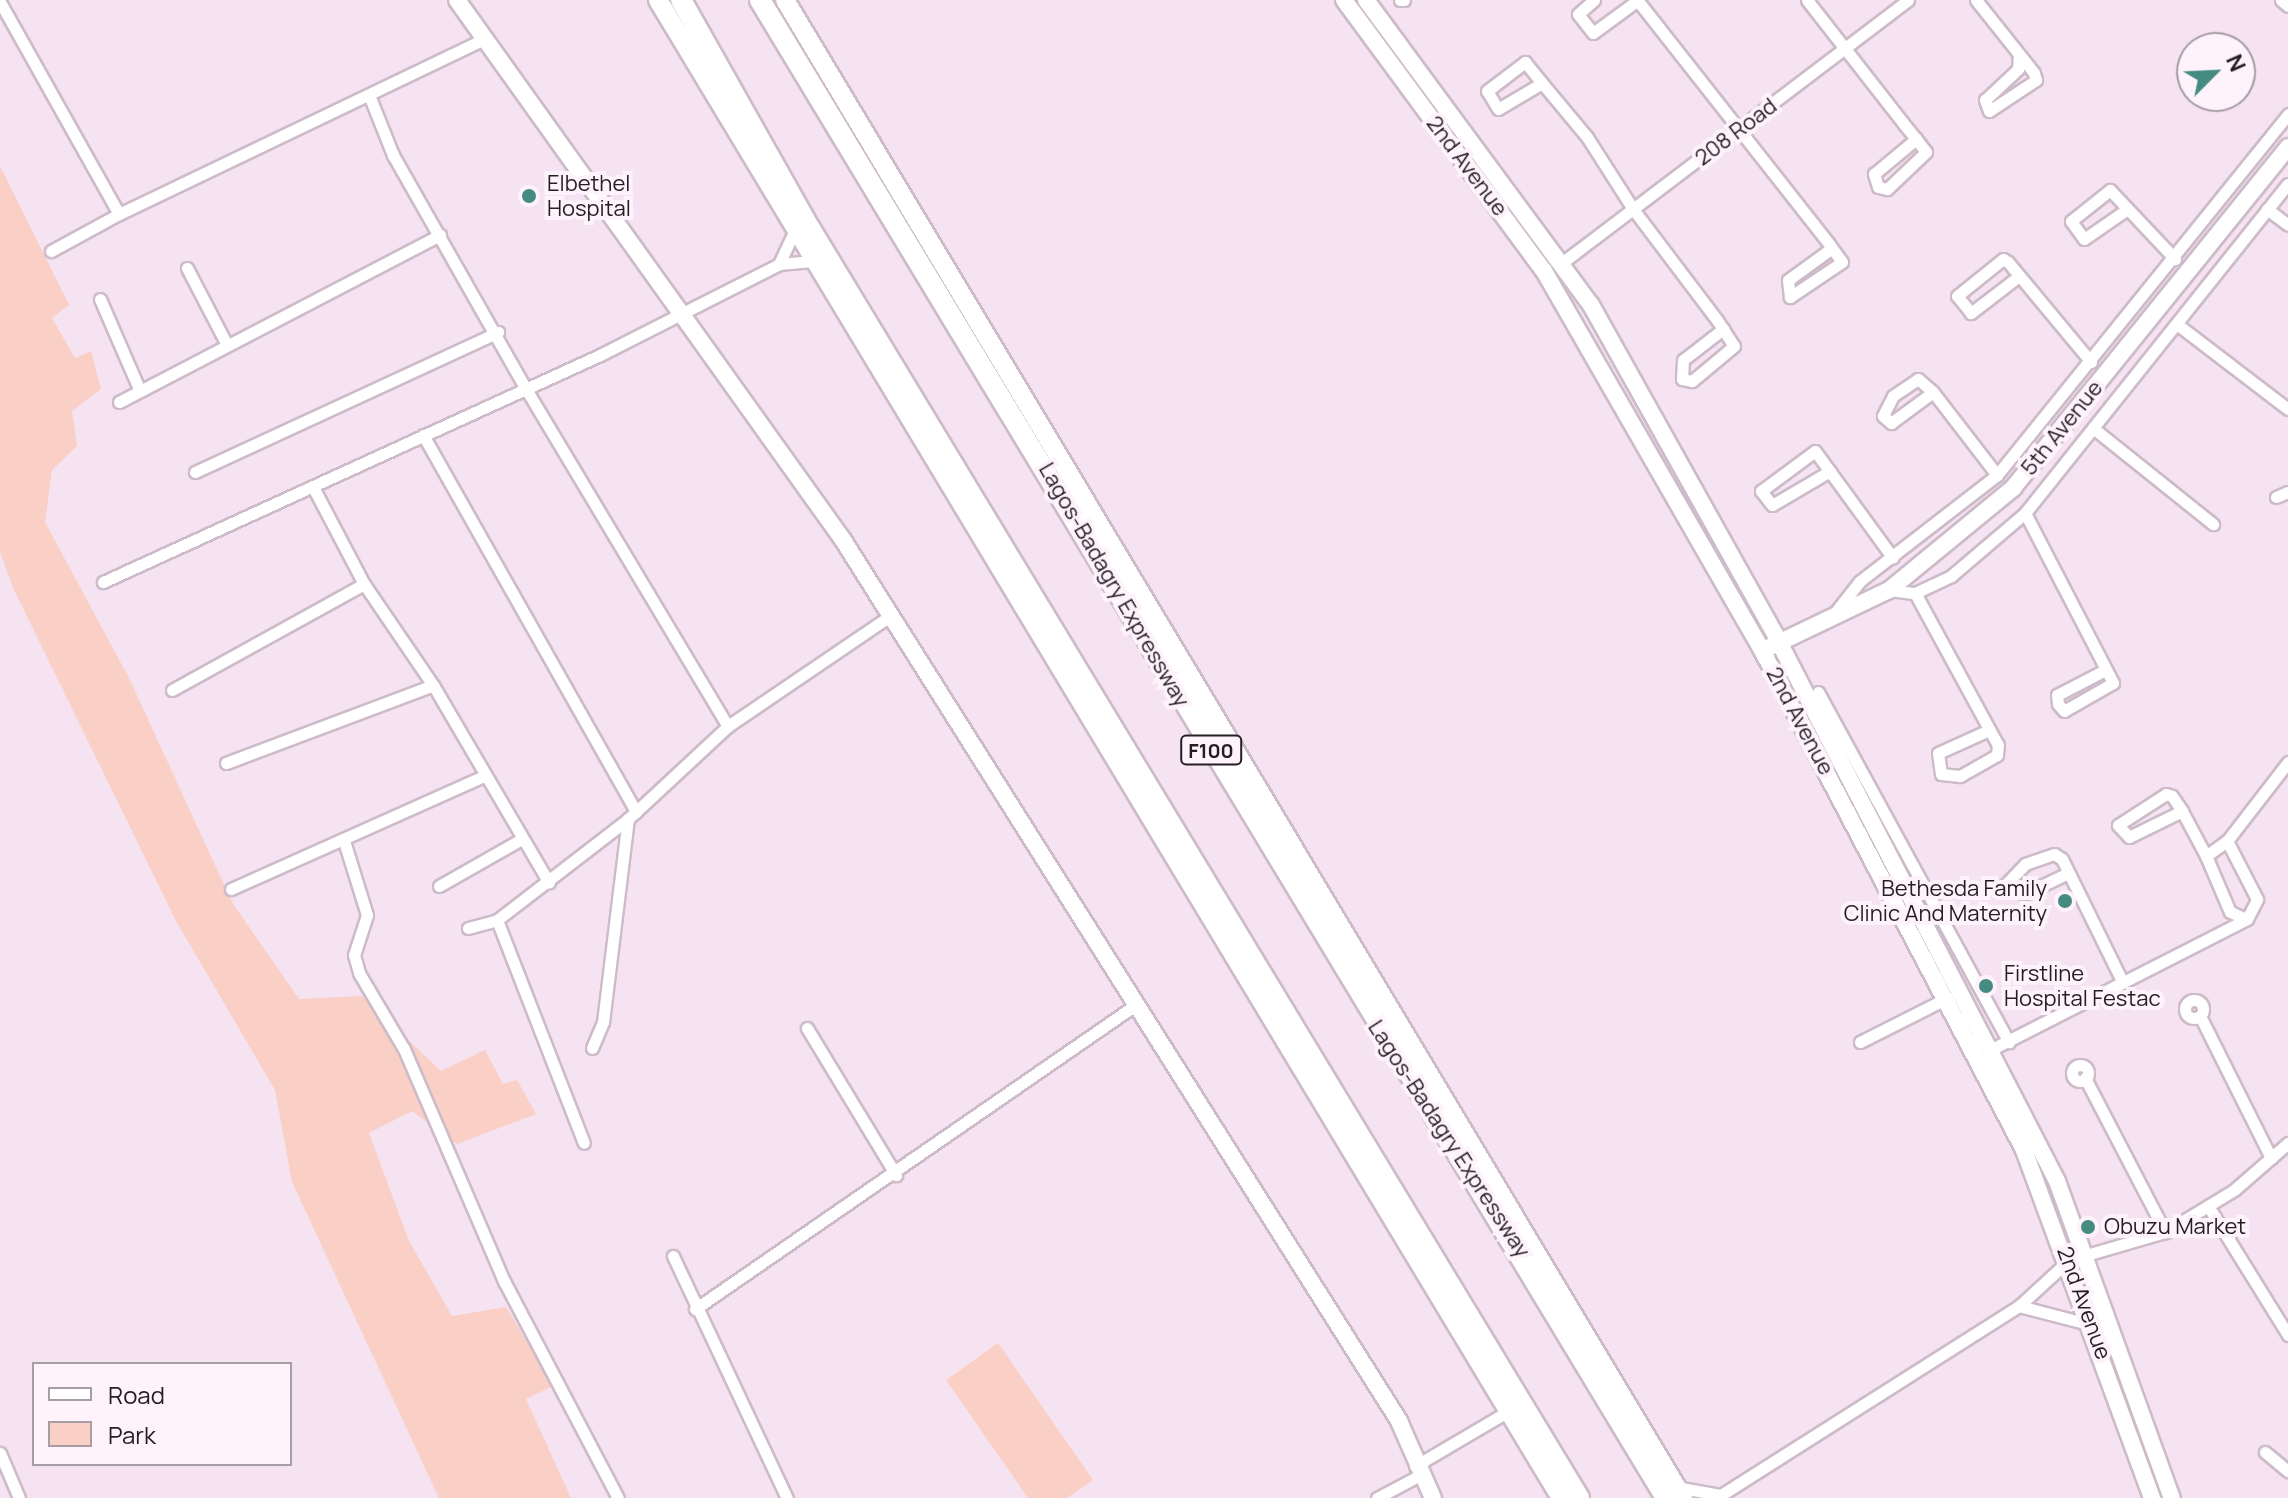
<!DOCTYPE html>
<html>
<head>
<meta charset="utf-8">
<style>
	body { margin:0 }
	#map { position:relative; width:2288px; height:1498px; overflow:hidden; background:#f5e3f1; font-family:Manrope,sans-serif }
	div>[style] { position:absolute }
	.green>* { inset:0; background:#facfc5 }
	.roads { filter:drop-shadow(2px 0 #cdbbc9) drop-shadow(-2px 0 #cdbbc9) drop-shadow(0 2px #cdbbc9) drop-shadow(0 -2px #cdbbc9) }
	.street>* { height:11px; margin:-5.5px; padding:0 5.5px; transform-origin:5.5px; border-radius:5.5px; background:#fff }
	.street>.ring { margin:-5.5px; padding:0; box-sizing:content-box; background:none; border:11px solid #fff; border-radius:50% }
	.secondary>* { height:16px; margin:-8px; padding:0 8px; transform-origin:8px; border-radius:8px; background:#fff }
	.primary>* { height:18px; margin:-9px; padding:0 9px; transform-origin:9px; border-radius:9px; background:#fff }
	.highway>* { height:20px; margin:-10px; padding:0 10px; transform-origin:10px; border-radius:10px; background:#fff }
	.dots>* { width:22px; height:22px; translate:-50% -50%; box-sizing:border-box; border:4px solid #fef2fb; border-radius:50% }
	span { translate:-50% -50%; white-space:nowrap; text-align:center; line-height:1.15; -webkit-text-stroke:8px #fef2fb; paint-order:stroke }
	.shield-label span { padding:2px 6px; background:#fef2fb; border:2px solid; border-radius:6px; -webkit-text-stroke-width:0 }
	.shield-label { font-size:20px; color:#241e23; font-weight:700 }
	.street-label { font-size:22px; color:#241e23 }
	.poi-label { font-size:22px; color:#241e23 }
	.left { translate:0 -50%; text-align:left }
	.right { translate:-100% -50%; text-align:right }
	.legend { position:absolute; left:32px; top:1362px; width:260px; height:104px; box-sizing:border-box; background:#fef2fb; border:2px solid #a79da5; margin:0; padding:10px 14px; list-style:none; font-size:24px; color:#241e23 }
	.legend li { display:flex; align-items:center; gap:16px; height:40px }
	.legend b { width:40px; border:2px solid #a79da5 }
	.north { position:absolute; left:2176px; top:32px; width:80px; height:80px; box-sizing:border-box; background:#fef2fb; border:2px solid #a79da5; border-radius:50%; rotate:66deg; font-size:22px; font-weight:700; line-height:32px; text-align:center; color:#241e23 }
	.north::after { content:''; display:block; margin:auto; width:28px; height:36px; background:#458b82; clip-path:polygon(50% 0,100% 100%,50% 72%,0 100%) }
</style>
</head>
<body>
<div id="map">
	<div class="green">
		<i style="clip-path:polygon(0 166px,69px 305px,52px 318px,75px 358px,91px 351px,101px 389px,72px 411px,77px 446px,52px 470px,45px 522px,129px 678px,233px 904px,299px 999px,362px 996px,441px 1071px,485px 1050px,503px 1084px,517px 1080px,536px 1114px,457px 1144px,412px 1111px,369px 1133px,409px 1241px,452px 1316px,506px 1307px,553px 1386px,526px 1399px,571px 1498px,439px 1498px,292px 1182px,275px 1090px,176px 921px,14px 590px,0 552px)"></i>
		<i style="clip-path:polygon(998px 1343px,1093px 1480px,1067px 1498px,1028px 1498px,946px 1380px)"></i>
	</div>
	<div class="roads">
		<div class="street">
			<i style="left:1400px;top:0;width:4px"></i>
			<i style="left:1594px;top:0;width:21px;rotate:139deg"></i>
			<i style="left:1578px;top:14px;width:24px;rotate:52deg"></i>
			<i style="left:1593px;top:33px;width:56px;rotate:-36.3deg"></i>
			<i style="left:1807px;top:0;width:156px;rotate:52deg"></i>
			<i style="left:1903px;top:123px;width:21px;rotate:51deg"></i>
			<i style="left:1916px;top:139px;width:16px;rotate:52deg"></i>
			<i style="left:1926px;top:152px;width:54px;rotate:136.5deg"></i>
			<i style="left:1887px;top:189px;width:9px;rotate:-167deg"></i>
			<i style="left:1878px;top:187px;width:14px;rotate:-107deg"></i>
			<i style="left:1874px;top:174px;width:55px;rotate:-39.8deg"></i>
			<i style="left:1976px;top:0;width:93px;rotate:51.5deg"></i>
			<i style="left:2034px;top:73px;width:7px;rotate:74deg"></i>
			<i style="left:2036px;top:80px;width:56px;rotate:146.6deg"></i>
			<i style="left:1989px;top:111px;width:12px;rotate:-110deg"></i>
			<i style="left:1985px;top:100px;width:45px;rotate:-43.2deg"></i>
			<i style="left:2018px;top:69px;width:14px;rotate:-86deg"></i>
			<i style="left:2281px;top:0;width:9px;rotate:41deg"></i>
			<i style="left:1638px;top:1px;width:309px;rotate:51.8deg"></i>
			<i style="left:1829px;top:244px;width:22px;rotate:54deg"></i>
			<i style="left:1842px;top:262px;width:63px;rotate:146.1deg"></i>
			<i style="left:1790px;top:297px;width:17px;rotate:-97deg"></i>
			<i style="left:1788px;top:280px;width:54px;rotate:-36deg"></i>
			<i style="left:0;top:2px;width:243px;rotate:60.7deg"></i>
			<i style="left:119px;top:214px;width:406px;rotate:-25.6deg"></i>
			<i style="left:1525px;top:62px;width:27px;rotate:51deg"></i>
			<i style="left:1542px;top:83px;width:51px;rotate:149.4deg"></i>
			<i style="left:1498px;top:109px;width:21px;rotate:-121deg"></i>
			<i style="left:1487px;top:91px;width:48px;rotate:-37.3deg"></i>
			<i style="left:1542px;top:83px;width:70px;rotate:50.2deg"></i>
			<i style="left:1587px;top:137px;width:85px;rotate:57.4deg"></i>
			<i style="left:1633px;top:209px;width:139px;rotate:52.9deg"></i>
			<i style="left:1717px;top:320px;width:31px;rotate:57deg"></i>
			<i style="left:1734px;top:346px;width:55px;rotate:140.2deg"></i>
			<i style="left:1692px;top:381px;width:10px;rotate:-169deg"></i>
			<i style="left:1682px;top:379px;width:19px;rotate:-87deg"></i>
			<i style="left:1683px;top:360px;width:51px;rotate:-37.8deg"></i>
			<i style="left:369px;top:95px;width:65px;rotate:68.2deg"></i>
			<i style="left:393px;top:155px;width:269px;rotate:60.4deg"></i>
			<i style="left:526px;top:389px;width:393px;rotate:59.1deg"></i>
			<i style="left:2267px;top:209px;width:26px;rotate:37deg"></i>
			<i style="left:2126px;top:210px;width:51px;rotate:145.4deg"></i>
			<i style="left:2084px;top:239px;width:22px;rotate:-126deg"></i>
			<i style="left:2071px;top:221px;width:50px;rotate:-38.5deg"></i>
			<i style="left:2110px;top:190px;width:95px;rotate:46.7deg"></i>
			<i style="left:51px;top:251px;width:77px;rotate:-28.6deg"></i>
			<i style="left:1563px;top:262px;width:433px;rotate:-37.2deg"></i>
			<i style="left:779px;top:264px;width:38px;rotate:-65deg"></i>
			<i style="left:187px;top:268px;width:87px;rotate:62.5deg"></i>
			<i style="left:2019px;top:276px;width:61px;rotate:142.4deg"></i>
			<i style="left:1971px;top:313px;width:22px;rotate:-129deg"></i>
			<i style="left:1957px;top:296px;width:59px;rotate:-38.8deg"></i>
			<i style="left:2003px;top:259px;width:6px;rotate:31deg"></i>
			<i style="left:2008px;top:262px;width:130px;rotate:50.3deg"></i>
			<i style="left:100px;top:299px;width:100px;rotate:66.5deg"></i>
			<i style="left:2178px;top:325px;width:138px;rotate:37.4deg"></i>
			<i style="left:1933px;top:392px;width:20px;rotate:-139deg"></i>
			<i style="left:1918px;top:379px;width:30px;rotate:146deg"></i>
			<i style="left:1893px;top:396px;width:22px;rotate:117deg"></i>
			<i style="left:1883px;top:416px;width:11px;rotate:41deg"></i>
			<i style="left:1891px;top:423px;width:52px;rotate:-36.4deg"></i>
			<i style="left:1933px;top:392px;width:105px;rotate:52.4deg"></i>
			<i style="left:119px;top:402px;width:362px;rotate:-27.5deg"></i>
			<i style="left:2093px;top:428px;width:154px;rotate:38.7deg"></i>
			<i style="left:423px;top:435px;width:433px;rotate:60.5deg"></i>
			<i style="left:1830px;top:471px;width:67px;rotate:149.6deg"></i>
			<i style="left:1772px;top:505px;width:18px;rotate:-128deg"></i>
			<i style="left:1761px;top:491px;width:67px;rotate:-36.5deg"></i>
			<i style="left:1815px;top:451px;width:132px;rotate:53.9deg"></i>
			<i style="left:195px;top:472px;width:334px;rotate:-24.8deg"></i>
			<i style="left:313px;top:487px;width:110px;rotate:62.3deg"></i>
			<i style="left:364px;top:584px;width:122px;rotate:55.7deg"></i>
			<i style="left:433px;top:685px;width:229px;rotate:59.6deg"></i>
			<i style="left:2276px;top:497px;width:13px;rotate:-23deg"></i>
			<i style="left:2025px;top:513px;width:191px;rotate:62.6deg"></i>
			<i style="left:2113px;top:683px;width:56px;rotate:150.3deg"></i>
			<i style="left:2064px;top:711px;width:9px;rotate:-131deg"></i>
			<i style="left:2058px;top:704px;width:9px;rotate:-96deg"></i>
			<i style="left:2057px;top:695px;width:54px;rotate:-27.5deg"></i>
			<i style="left:103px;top:582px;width:546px;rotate:-24.55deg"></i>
			<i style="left:600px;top:355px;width:201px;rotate:-26.9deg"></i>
			<i style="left:779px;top:264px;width:34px;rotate:-5deg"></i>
			<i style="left:1889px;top:590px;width:26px;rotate:7deg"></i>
			<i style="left:1915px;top:593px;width:40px;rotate:-25deg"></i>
			<i style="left:1951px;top:576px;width:97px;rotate:-40.4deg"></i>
			<i style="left:2025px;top:513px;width:421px;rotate:-51.4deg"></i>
			<i style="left:1915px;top:593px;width:173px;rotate:61.4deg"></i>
			<i style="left:1998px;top:745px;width:10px;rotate:96deg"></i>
			<i style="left:1997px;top:755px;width:43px;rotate:150.4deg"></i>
			<i style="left:1960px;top:776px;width:19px;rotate:-174deg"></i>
			<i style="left:1941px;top:774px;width:21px;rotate:-98deg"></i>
			<i style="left:1938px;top:753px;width:56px;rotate:-24.3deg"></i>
			<i style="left:1834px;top:614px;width:42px;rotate:-51.8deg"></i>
			<i style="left:1860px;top:581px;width:173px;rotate:-37.7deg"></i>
			<i style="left:1997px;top:475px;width:464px;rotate:-51.1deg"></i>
			<i style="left:172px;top:690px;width:219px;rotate:-28.9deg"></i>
			<i style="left:1818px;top:692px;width:399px;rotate:61.4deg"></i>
			<i style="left:226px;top:763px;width:221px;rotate:-20.6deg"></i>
			<i style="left:2182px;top:811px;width:59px;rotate:153.9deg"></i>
			<i style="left:2129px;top:837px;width:16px;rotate:-133deg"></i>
			<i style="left:2118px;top:825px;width:57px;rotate:-32.9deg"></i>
			<i style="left:2166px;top:794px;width:6px;rotate:18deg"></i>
			<i style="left:2172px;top:796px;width:18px;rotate:56deg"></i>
			<i style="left:2182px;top:811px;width:51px;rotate:61.9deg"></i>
			<i style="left:344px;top:841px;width:77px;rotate:72.7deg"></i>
			<i style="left:367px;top:915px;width:42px;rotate:108deg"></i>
			<i style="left:354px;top:955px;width:19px;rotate:74deg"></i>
			<i style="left:359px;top:973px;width:88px;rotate:59.4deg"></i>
			<i style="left:404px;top:1049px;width:253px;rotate:66.7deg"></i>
			<i style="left:504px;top:1281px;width:245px;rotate:62.3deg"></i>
			<i style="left:2064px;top:875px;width:44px;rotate:154.6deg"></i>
			<i style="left:2024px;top:894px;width:21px;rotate:-155deg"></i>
			<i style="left:2005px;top:885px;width:29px;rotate:-46deg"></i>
			<i style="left:2025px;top:864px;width:31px;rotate:-19deg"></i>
			<i style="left:2054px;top:854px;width:9px;rotate:32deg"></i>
			<i style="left:2062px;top:859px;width:138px;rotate:63.8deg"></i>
			<i style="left:439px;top:886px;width:93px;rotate:-29.6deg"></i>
			<i style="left:231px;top:889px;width:277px;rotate:-24.1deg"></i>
			<i style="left:2246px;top:919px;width:17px;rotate:-156deg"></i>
			<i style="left:2230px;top:912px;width:61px;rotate:-113.2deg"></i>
			<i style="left:2206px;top:856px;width:26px;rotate:-36deg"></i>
			<i style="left:2227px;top:841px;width:100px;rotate:-52.3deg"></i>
			<i style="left:497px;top:920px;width:239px;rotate:68.7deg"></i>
			<i style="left:468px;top:928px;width:30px;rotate:-15deg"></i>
			<i style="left:497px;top:920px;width:164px;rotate:-37.6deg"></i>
			<i class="ring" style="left:2185px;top:1000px;width:7px;height:7px"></i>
			<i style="left:2200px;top:1016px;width:159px;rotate:63.4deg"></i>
			<i style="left:807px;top:1028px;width:172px;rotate:58.8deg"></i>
			<i style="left:1860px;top:1042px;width:91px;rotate:-26.8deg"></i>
			<i style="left:592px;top:1048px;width:28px;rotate:-67deg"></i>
			<i style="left:603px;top:1022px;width:205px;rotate:-83deg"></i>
			<i style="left:628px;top:819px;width:137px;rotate:-42.9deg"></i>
			<i style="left:728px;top:726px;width:196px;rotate:-34.2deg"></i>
			<i style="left:1992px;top:1049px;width:286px;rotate:-27deg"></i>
			<i style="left:2247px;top:919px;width:22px;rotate:-63deg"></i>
			<i style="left:2257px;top:899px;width:65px;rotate:-117.3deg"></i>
			<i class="ring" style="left:2072px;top:1065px;width:5px;height:5px"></i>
			<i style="left:2085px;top:1078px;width:174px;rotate:62.5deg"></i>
			<i style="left:2208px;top:1206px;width:152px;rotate:58.2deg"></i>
			<i style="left:673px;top:1256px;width:268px;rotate:64.8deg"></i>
			<i style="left:2019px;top:1306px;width:75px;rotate:14.6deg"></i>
			<i style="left:695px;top:1309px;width:533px;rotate:-34.61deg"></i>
			<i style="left:2265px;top:1452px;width:30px;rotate:40deg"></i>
			<i style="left:0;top:1453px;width:49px;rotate:67.1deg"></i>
			<i style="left:1415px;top:1466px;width:107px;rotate:-30.4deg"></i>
			<i style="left:1676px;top:1487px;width:46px;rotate:10.1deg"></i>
			<i style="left:1721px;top:1495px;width:353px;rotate:-32.4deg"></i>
			<i style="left:2019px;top:1306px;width:68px;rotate:-42.6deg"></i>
			<i style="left:2069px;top:1260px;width:100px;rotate:-16.3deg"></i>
			<i style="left:2165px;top:1232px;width:81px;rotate:-31.3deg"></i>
			<i style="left:2234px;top:1190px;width:72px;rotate:-41deg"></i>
			<i style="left:1377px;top:1498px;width:51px;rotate:-28.1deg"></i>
		</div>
		<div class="secondary">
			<i style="left:457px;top:0;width:664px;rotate:54.44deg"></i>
			<i style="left:843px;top:540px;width:1042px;rotate:57.74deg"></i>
			<i style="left:1399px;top:1421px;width:84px;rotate:66.2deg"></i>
			<i style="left:1344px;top:0;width:337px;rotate:53.6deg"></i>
			<i style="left:1544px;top:271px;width:439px;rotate:60.1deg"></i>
			<i style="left:1763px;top:652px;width:562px;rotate:62.34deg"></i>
			<i style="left:2024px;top:1150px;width:371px;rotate:69.8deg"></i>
			<i style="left:1366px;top:0;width:379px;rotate:53.6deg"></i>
			<i style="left:1591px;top:305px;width:386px;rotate:60.8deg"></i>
			<i style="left:1779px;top:642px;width:606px;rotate:62.72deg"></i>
			<i style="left:2057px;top:1181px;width:337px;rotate:70.1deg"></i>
			<i style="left:1770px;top:647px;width:132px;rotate:-25.6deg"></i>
			<i style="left:1889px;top:590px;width:161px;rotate:-39.4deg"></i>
			<i style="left:2013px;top:488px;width:438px;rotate:-51.1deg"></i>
		</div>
		<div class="primary">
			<i style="left:658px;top:0;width:1749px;rotate:58.92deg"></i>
			<i style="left:785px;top:0;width:1747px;rotate:59.06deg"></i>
		</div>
		<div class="highway">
			<i style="left:681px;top:0;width:261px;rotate:60.6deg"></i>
			<i style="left:809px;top:227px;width:1486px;rotate:58.79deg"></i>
			<i style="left:760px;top:0;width:1751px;rotate:58.83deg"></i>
		</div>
	</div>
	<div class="dots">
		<i style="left:529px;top:196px;background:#458b82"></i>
		<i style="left:2065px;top:901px;background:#458b82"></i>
		<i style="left:1986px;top:986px;background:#458b82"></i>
		<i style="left:2088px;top:1227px;background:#458b82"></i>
	</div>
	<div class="shield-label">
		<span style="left:1211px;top:750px">F100</span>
	</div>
	<div class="street-label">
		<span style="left:1736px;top:132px;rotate:-37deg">208 Road</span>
		<span style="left:1467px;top:166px;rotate:53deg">2nd Avenue</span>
		<span style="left:2062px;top:428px;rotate:-51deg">5th Avenue</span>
		<span style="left:1114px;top:585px;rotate:60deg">Lagos-Badagry Expressway</span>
		<span style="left:1800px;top:721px;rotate:62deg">2nd Avenue</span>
		<span style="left:1449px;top:1139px;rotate:57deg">Lagos-Badagry Expressway</span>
		<span style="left:2084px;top:1303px;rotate:70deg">2nd Avenue</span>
	</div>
	<div class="poi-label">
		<span class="left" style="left:547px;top:196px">Elbethel<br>Hospital</span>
		<span class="right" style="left:2047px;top:901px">Bethesda Family<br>Clinic And Maternity</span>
		<span class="left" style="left:2004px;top:986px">Firstline<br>Hospital Festac</span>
		<span class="left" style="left:2104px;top:1227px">Obuzu Market</span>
	</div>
	<ul class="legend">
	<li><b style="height:10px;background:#fff"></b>Road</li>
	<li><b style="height:22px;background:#facfc5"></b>Park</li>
	</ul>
	<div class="north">N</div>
</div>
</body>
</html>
